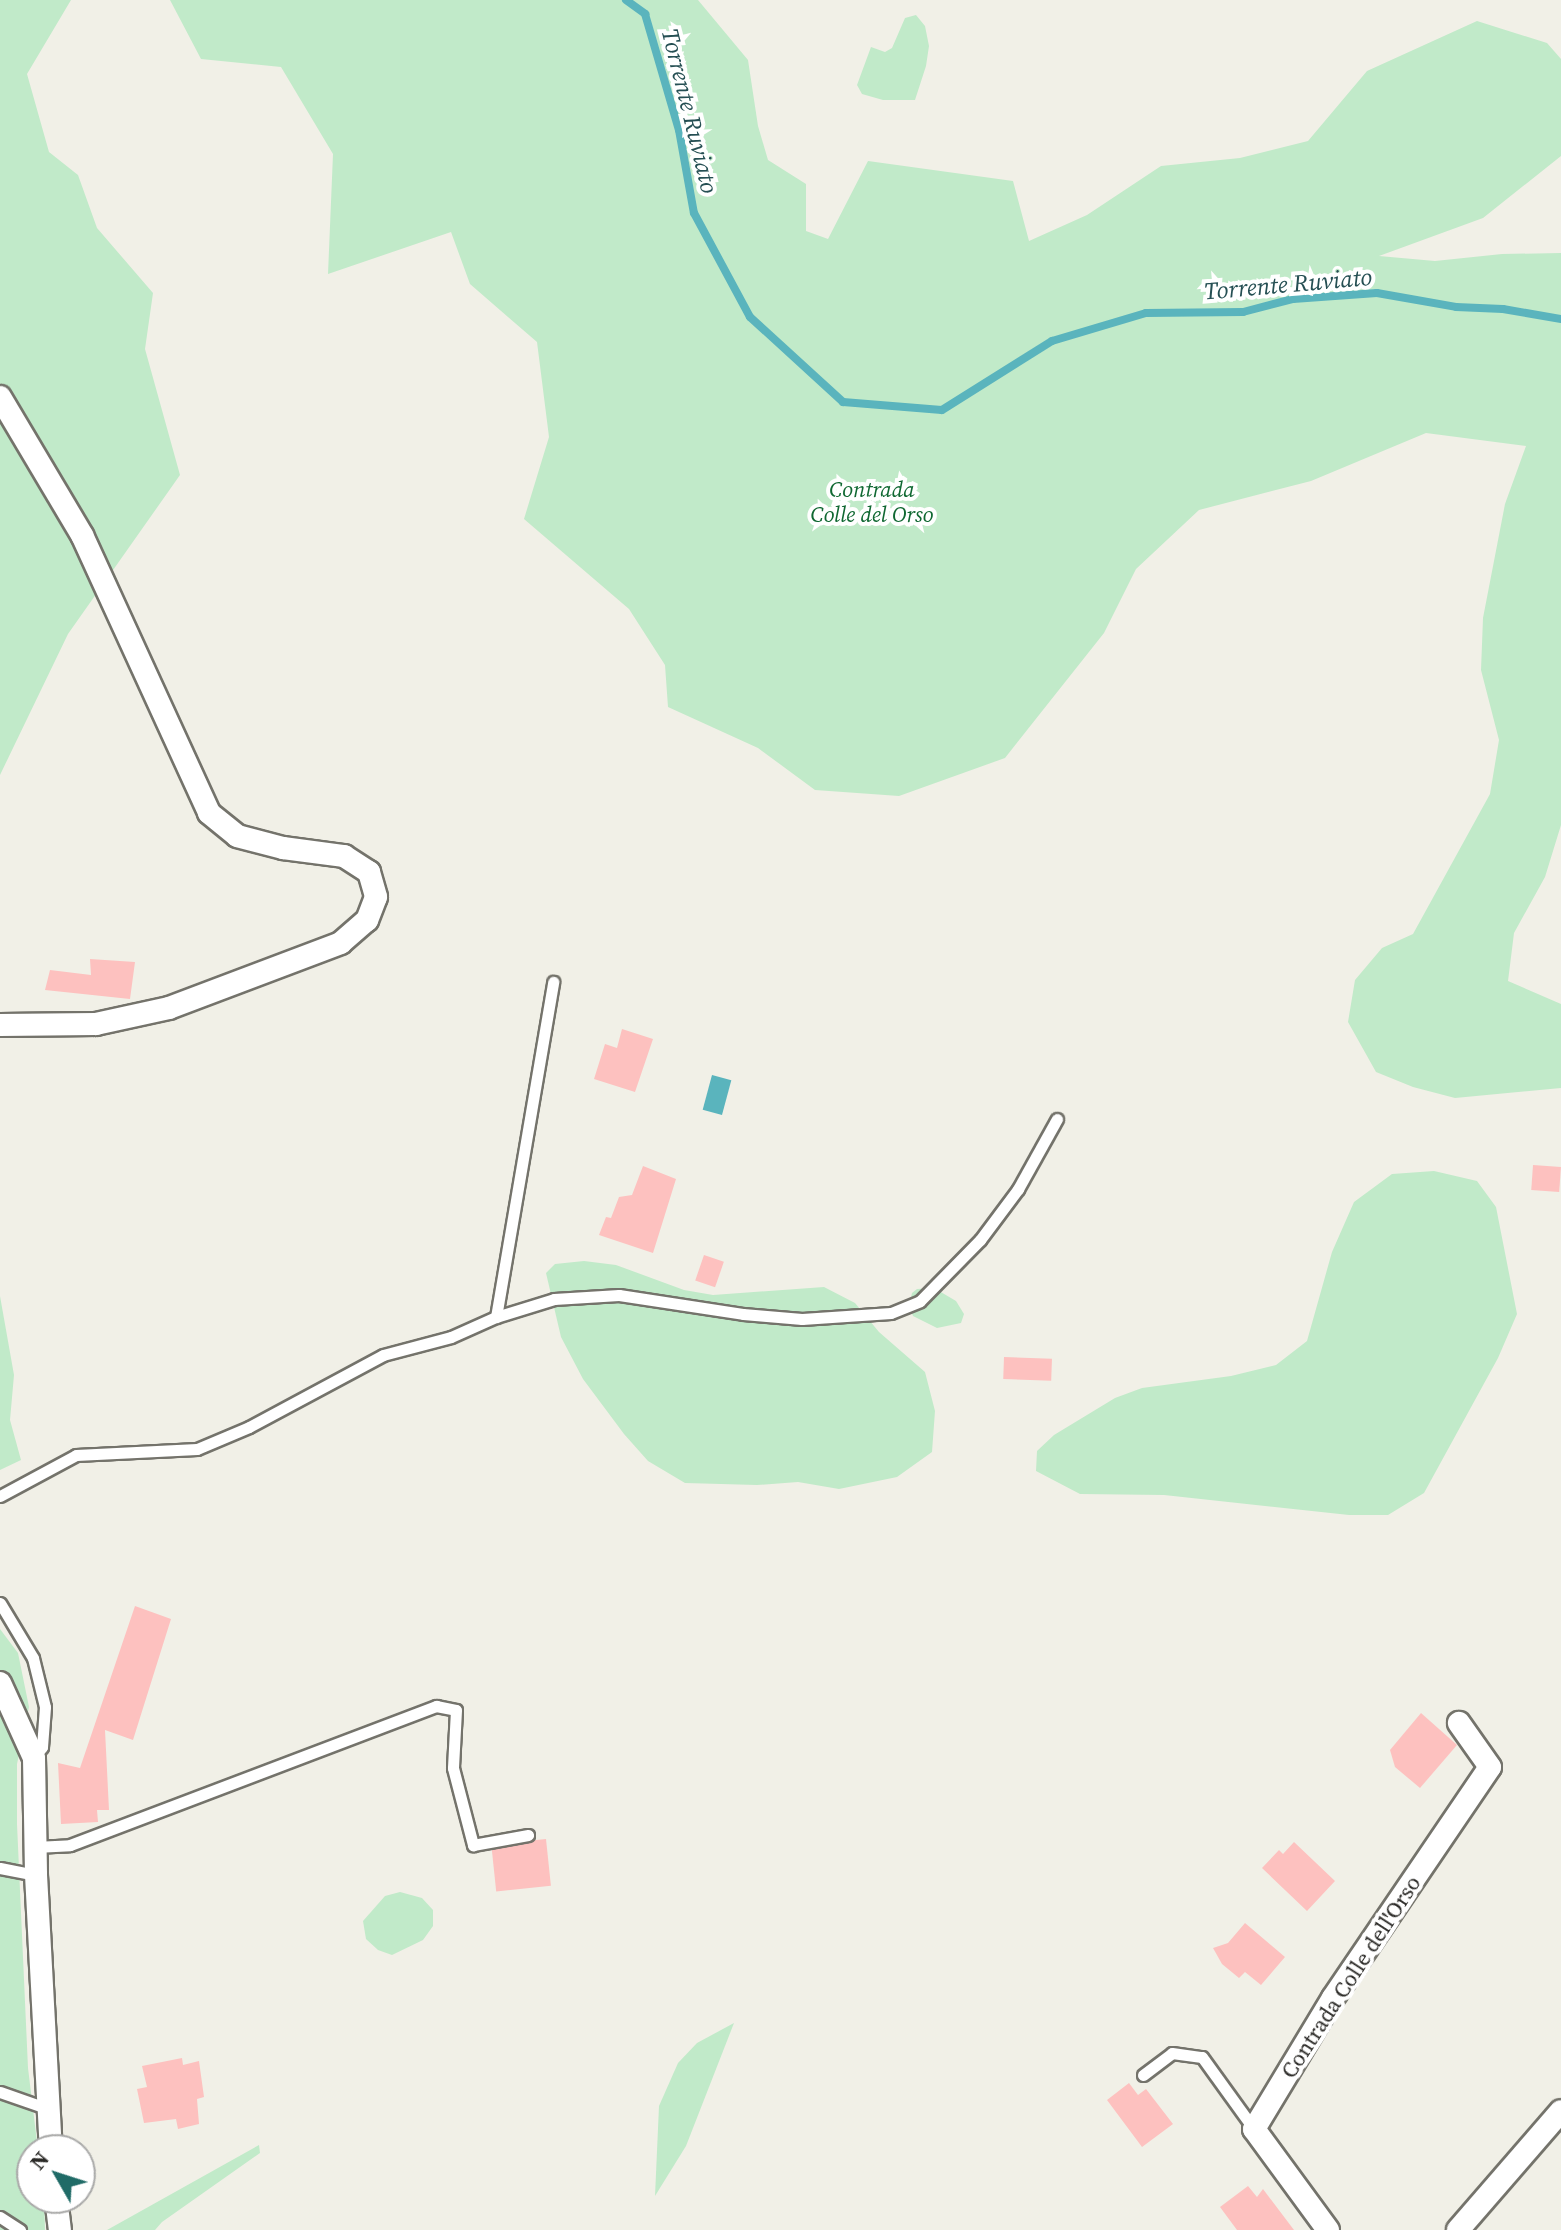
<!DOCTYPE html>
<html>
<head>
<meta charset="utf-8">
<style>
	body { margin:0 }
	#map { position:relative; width:1561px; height:2230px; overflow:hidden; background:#f1f0e7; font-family:"Source Serif 4",serif }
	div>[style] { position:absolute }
	.green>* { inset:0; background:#c1eac9 }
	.water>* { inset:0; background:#5ab4bd; transform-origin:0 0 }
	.stream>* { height:8px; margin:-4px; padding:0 4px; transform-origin:4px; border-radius:4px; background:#5ab4bd }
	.building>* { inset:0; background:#fdc1bf; transform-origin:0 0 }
	.roads { filter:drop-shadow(2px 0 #74736b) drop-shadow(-2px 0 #74736b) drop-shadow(0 2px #74736b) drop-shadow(0 -2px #74736b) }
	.service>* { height:11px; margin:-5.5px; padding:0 5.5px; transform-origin:5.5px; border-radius:5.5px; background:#fff }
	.minor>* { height:22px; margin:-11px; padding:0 11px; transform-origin:11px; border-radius:11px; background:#fff }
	span { translate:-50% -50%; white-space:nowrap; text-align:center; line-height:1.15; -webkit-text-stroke:8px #fff; paint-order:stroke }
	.park-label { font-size:22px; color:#106832; font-style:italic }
	.street-label { font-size:22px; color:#2b2a27 }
	.water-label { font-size:24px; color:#254f53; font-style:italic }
	.north { position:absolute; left:16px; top:2134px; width:80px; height:80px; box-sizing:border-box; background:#fff; border:2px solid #aaaaa9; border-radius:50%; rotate:309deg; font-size:22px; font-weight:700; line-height:32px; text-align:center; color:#2b2a27 }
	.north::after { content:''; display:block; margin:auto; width:28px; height:36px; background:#206b67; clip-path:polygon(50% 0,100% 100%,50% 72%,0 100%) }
</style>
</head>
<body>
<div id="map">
	<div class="green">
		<i style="clip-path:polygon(0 0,71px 0,27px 74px,49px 152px,78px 175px,97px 228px,153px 293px,145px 349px,180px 475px,68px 634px,0 775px)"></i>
		<i style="clip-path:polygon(170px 0,698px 0,748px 60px,758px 126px,768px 160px,806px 184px,806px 231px,828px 239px,868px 161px,1013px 181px,1029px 241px,1087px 215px,1161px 166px,1240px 158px,1308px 141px,1367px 71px,1477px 21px,1547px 43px,1561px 59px,1561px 156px,1483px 218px,1379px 256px,1435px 261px,1502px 254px,1561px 253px,1561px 825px,1545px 877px,1514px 933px,1508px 981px,1561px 1004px,1561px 1088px,1455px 1098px,1413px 1087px,1376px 1072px,1348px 1022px,1355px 980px,1382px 948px,1413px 934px,1490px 794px,1499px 740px,1481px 670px,1483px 618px,1505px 504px,1526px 446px,1426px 433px,1311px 481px,1199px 510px,1136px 569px,1104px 633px,1005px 758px,899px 796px,815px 790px,758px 748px,668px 707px,665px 665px,629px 609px,524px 519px,549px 437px,537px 342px,470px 284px,451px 232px,328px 274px,333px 154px,281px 67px,201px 59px)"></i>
		<i style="clip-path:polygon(916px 15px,925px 26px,929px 46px,926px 66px,915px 100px,883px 100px,862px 94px,857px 85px,871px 47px,885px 52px,892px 48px,905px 18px)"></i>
		<i style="clip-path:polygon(1434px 1171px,1477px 1181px,1496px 1207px,1517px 1314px,1498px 1358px,1424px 1493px,1388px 1515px,1349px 1515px,1164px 1495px,1080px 1494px,1036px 1471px,1037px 1451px,1054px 1435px,1115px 1398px,1142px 1388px,1231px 1376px,1276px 1365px,1307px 1341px,1332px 1252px,1354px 1202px,1392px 1174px)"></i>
		<i style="clip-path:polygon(584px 1261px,616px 1265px,684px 1290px,713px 1295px,824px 1287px,855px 1303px,879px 1332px,925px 1372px,935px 1411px,932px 1452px,897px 1477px,839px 1489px,798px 1482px,757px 1485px,685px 1483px,648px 1461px,624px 1434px,583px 1379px,561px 1337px,546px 1273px,555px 1264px)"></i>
		<i style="clip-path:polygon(934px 1288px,956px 1301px,964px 1314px,961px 1323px,937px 1328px,913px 1316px,909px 1306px,912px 1293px,917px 1289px)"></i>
		<i style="clip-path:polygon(0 1296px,14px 1375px,10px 1420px,21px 1460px,0 1470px)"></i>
		<i style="clip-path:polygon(0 1629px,18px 1653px,29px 1707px,17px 1764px,17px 1824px,28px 2068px,38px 2150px,32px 2150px,32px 2198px,44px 2198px,45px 2230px,0 2230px)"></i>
		<i style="clip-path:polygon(400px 1892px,422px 1898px,433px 1910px,433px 1926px,423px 1940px,392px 1955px,378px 1950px,366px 1939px,363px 1921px,385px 1896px)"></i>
		<i style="clip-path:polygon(734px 2023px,686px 2146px,655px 2196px,659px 2106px,678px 2063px,697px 2043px)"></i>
		<i style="clip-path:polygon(259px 2145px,260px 2153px,162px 2222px,155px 2230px,107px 2230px)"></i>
	</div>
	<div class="water">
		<i style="left:712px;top:1075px;width:20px;height:36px;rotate:15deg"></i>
	</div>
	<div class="stream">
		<i style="left:626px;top:0;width:24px;rotate:36deg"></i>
		<i style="left:645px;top:14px;width:121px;rotate:73.7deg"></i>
		<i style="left:679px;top:130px;width:84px;rotate:79.8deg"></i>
		<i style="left:694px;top:213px;width:118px;rotate:61.7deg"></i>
		<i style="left:750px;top:317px;width:126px;rotate:42.4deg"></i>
		<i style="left:843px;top:402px;width:99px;rotate:4.6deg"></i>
		<i style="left:942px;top:410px;width:130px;rotate:-32.1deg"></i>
		<i style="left:1052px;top:341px;width:98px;rotate:-16.6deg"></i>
		<i style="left:1146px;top:313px;width:97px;rotate:-0.6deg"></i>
		<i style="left:1243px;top:312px;width:52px;rotate:-14.6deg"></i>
		<i style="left:1293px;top:299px;width:84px;rotate:-4.1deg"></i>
		<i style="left:1377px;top:293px;width:80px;rotate:10deg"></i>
		<i style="left:1456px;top:307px;width:47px;rotate:2.4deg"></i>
		<i style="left:1503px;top:309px;width:59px;rotate:9.8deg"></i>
	</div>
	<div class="building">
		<i style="clip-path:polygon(90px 959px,135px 962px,130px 999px,45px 990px,50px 970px,91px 975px)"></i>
		<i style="clip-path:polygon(622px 1029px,653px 1039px,635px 1092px,594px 1079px,605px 1044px,617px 1048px)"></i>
		<i style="left:1533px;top:1165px;width:28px;height:25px;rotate:4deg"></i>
		<i style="clip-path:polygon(643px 1166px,676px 1179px,653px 1253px,599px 1235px,606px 1217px,611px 1218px,619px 1197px,632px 1195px)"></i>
		<i style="left:704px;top:1255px;width:21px;height:27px;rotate:19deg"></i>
		<i style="left:1004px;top:1357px;width:48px;height:22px;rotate:2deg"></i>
		<i style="clip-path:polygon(135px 1606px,171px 1619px,133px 1740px,105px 1730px,109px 1810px,97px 1810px,98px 1822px,61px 1824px,58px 1763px,80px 1768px)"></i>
		<i style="clip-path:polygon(1421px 1713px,1457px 1745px,1420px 1788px,1395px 1767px,1390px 1750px)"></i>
		<i style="left:546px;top:1839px;width:47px;height:55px;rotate:84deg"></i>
		<i style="clip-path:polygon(1294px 1842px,1335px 1881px,1307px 1911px,1262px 1868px,1279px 1850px,1283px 1854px)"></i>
		<i style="clip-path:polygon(1245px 1923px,1285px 1957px,1261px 1985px,1245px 1972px,1239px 1978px,1222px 1964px,1213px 1948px,1228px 1943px)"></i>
		<i style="clip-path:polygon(182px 2058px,183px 2065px,199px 2061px,204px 2097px,197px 2099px,199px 2124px,178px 2129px,176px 2119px,144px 2123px,137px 2089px,147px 2087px,142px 2066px)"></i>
		<i style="clip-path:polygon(1129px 2083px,1138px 2095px,1146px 2089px,1173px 2124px,1142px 2147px,1107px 2100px)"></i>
		<i style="clip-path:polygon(1248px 2186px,1257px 2197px,1263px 2189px,1294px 2230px,1237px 2230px,1220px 2207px)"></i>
	</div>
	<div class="roads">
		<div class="service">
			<i style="left:496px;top:1317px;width:61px;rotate:-17.2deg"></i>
			<i style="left:554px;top:1299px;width:65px;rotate:-3.5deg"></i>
			<i style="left:619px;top:1295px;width:125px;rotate:8.7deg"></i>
			<i style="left:743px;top:1314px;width:59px;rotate:4.8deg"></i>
			<i style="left:802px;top:1319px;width:89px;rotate:-3.9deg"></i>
			<i style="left:891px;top:1313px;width:31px;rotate:-22deg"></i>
			<i style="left:920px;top:1301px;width:86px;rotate:-45.5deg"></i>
			<i style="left:980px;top:1240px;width:64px;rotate:-53.3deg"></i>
			<i style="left:1018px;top:1189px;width:80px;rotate:-60.9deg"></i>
			<i style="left:0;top:1496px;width:86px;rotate:-28.3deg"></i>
			<i style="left:76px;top:1455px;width:121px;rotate:-2.8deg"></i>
			<i style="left:197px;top:1449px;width:56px;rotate:-22.9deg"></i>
			<i style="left:249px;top:1427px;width:152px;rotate:-28.2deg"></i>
			<i style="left:383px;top:1355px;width:70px;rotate:-14.8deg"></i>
			<i style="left:451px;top:1337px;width:49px;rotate:-24deg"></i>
			<i style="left:496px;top:1317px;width:340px;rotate:-80.3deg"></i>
			<i style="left:0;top:1603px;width:64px;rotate:59deg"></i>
			<i style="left:33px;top:1658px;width:50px;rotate:76.2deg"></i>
			<i style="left:45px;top:1707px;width:40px;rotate:94.3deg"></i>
			<i style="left:42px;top:1747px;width:13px;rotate:129deg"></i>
			<i style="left:35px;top:1847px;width:35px;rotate:-3deg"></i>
			<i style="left:70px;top:1845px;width:392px;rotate:-20.8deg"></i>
			<i style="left:436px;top:1706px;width:20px;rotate:11deg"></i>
			<i style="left:456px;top:1710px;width:58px;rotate:93deg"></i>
			<i style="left:453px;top:1768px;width:80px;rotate:75.4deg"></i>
			<i style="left:473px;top:1845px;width:56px;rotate:-10.3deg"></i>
			<i style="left:0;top:1868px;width:37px;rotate:11deg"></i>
			<i style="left:1143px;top:2075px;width:36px;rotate:-37deg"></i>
			<i style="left:1172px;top:2053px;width:30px;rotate:8deg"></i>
			<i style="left:1202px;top:2057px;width:89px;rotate:54.2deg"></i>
			<i style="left:0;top:2092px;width:49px;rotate:19.2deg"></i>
			<i style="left:0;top:2217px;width:24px;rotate:33deg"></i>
		</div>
		<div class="minor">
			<i style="left:0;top:397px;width:161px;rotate:59.3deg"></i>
			<i style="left:82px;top:535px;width:306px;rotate:65.4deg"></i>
			<i style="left:209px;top:813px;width:36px;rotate:39deg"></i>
			<i style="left:237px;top:836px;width:48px;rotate:14.6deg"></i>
			<i style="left:283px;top:848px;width:62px;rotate:7.5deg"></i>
			<i style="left:344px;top:856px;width:30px;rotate:33deg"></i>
			<i style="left:369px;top:872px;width:26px;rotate:74deg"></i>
			<i style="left:376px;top:897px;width:25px;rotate:111deg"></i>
			<i style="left:367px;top:920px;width:35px;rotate:139deg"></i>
			<i style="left:341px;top:943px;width:184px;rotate:159.3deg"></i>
			<i style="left:169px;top:1008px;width:75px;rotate:167.6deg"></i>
			<i style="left:96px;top:1024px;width:96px;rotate:179.4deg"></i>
			<i style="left:0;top:1683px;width:82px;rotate:65.6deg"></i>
			<i style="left:34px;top:1758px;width:117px;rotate:89deg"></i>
			<i style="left:36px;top:1875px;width:275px;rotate:86.9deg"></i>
			<i style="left:56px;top:2198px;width:32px;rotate:83deg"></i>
			<i style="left:1328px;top:2230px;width:125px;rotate:-126.2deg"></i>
			<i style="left:1254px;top:2129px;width:153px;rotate:-58.9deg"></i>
			<i style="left:1333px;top:1998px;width:279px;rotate:-55.8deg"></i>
			<i style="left:1490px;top:1767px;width:54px;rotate:-125.2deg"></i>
			<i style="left:1458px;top:2230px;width:157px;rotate:-49.1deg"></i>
		</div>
	</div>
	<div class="park-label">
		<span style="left:872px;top:502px">Contrada<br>Colle del Orso</span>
	</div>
	<div class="street-label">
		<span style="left:1351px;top:1977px;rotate:-57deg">Contrada Colle dell'Orso</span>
	</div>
	<div class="water-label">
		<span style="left:690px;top:111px;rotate:76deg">Torrente Ruviato</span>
		<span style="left:1288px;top:284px;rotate:-5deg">Torrente Ruviato</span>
	</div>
	<div class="north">N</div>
</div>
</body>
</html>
